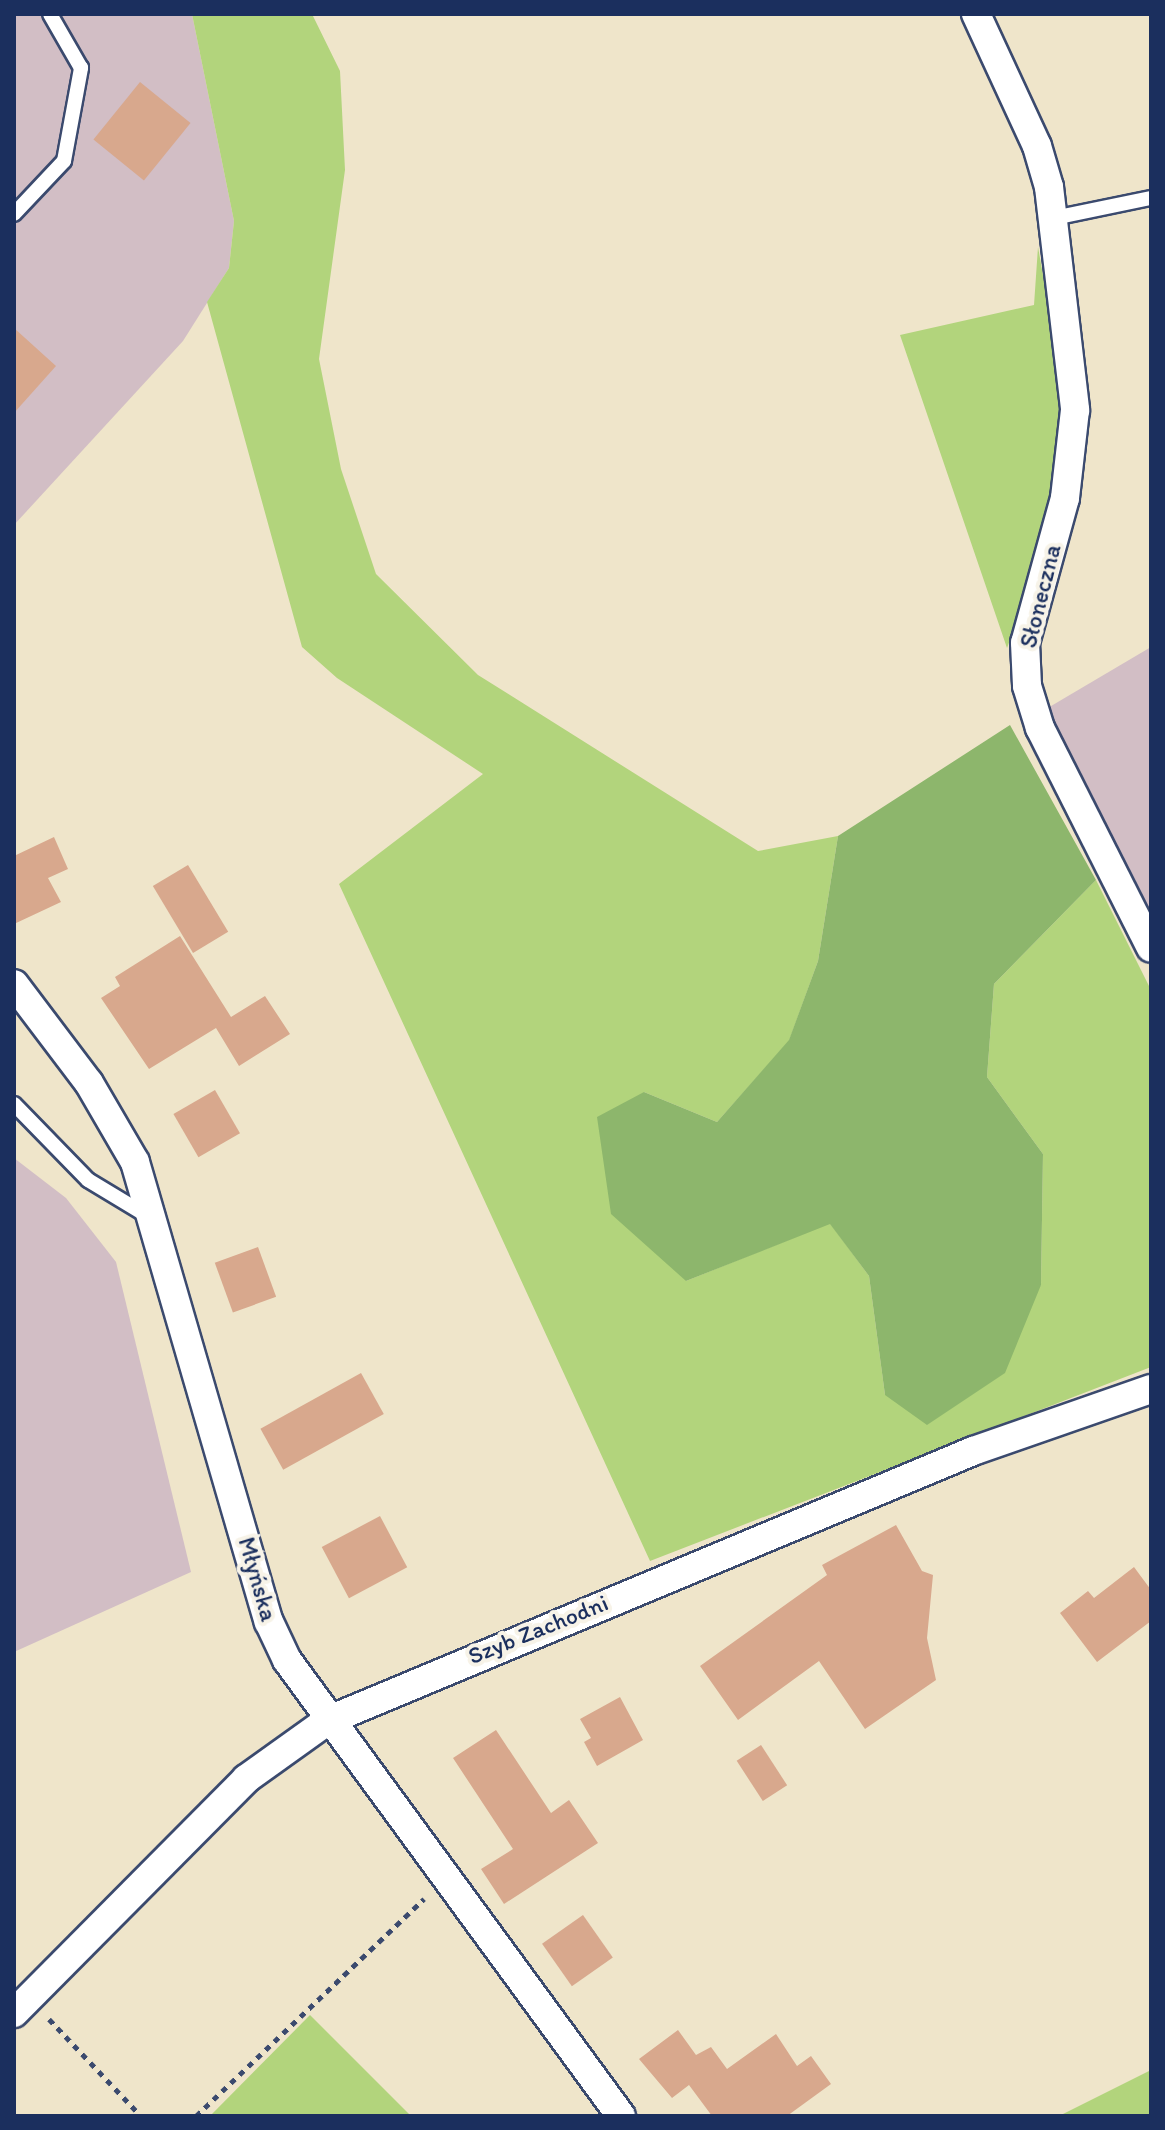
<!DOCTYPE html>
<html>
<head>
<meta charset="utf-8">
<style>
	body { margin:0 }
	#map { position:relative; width:1165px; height:2130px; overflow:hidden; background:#efe5ca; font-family:Itim,sans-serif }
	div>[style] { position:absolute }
	.industrial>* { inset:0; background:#d2bec5 }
	.green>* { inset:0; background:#b2d47c }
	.forest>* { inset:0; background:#8db66c }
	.building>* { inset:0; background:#d8a88d; transform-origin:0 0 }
	.path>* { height:5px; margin-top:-2.5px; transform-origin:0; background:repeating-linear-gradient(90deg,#3b4a6e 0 6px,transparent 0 12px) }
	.roads { filter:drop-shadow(2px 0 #3b4a6e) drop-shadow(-2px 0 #3b4a6e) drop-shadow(0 2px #3b4a6e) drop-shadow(0 -2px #3b4a6e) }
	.service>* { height:14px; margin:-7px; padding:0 7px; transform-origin:7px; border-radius:7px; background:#fff }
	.minor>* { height:28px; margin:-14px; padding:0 14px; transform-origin:14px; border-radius:14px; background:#fff }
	span { translate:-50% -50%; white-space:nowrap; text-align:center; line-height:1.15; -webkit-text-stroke:8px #f7f3e8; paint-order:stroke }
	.street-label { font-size:24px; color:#1b2f5e }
	.frame { position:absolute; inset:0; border:16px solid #1b2f5e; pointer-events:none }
</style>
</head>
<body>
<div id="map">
	<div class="industrial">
		<i style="clip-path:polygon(14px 14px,192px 14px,234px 221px,229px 268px,183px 341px,14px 525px)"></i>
		<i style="clip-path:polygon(1151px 647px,1151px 928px,1046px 709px)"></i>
		<i style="clip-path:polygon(14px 1158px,66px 1198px,116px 1262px,191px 1572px,14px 1652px)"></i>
	</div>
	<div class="green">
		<i style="clip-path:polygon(192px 14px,312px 14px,340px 71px,345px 170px,319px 359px,341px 469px,376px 574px,478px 675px,758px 851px,838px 836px,818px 961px,789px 1041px,717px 1122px,644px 1092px,686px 1281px,830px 1223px,869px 1276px,885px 1395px,1041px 1285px,1043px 1154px,987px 1077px,994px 984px,1096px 880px,1151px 990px,1151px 1367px,650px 1561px,339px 884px,483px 774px,337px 678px,302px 647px,207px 302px,229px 268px,234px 221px)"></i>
		<i style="clip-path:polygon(1038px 247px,1058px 360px,1063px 458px,1042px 554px,1007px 648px,900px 335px,1034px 305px)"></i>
		<i style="clip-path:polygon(310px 2015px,411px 2116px,210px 2116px)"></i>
		<i style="clip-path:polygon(1151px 2070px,1151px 2116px,1059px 2116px)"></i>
	</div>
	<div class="forest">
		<i style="clip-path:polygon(1010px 725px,1096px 880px,994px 984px,987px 1077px,1043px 1154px,1041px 1285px,1005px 1373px,927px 1425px,885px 1395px,869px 1276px,830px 1224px,686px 1281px,611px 1214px,597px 1117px,644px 1092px,717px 1122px,789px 1040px,818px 961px,838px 836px)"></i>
	</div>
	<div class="building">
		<i style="left:140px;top:82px;width:65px;height:74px;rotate:39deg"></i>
		<i style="clip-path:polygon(14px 328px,56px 366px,14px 413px)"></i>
		<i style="clip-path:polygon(54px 837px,68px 869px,48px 878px,61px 902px,14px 924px,14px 856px)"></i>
		<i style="left:188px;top:865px;width:78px;height:41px;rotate:59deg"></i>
		<i style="clip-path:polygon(180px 936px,231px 1017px,265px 996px,290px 1034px,239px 1066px,216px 1028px,149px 1069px,101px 998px,120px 986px,115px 977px)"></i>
		<i style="left:215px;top:1090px;width:50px;height:48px;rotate:60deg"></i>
		<i style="left:258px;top:1247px;width:53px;height:46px;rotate:70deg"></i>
		<i style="left:361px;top:1373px;width:47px;height:115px;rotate:61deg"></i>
		<i style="left:380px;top:1516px;width:58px;height:66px;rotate:62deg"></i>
		<i style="clip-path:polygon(896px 1525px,922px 1571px,933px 1575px,927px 1638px,936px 1680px,865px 1729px,819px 1661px,738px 1720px,700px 1666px,827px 1575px,822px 1565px)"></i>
		<i style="clip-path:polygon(1134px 1567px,1151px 1590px,1151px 1621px,1097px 1662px,1060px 1613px,1088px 1591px,1094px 1598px)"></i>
		<i style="clip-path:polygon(620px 1697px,643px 1740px,597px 1766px,584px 1742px,591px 1738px,580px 1719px)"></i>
		<i style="clip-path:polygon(496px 1730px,551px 1813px,569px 1800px,598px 1843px,504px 1904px,481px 1869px,513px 1849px,453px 1758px)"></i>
		<i style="left:761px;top:1745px;width:48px;height:29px;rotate:57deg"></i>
		<i style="left:583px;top:1915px;width:52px;height:50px;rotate:55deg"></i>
		<i style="clip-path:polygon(678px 2030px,696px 2055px,711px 2047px,727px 2069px,776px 2034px,797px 2066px,811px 2056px,831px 2084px,787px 2116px,712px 2116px,689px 2085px,672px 2098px,639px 2059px)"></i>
	</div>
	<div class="path">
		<i style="left:49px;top:2019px;width:134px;rotate:46.5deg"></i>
		<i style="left:196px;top:2116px;width:315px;rotate:-43.6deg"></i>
	</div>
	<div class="roads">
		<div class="service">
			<i style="left:14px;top:214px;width:73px;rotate:-46.7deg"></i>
			<i style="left:64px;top:161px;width:95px;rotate:-79.6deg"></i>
			<i style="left:81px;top:68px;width:62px;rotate:-119.9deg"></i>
			<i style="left:1054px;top:218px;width:99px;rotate:-11.7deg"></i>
			<i style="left:14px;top:1104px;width:106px;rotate:45.8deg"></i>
			<i style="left:88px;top:1180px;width:74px;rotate:31.1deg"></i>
		</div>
		<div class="minor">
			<i style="left:976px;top:14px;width:145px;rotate:65.2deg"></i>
			<i style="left:1037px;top:146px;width:43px;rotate:73.7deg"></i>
			<i style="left:1049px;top:187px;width:225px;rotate:83.3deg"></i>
			<i style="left:1075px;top:410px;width:89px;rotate:96.5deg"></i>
			<i style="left:1065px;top:498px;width:150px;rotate:105.4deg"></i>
			<i style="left:1025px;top:643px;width:43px;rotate:87.3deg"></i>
			<i style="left:1027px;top:686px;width:44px;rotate:72.8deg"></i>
			<i style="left:1040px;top:728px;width:246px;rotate:63.2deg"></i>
			<i style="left:14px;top:984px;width:124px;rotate:52.9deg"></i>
			<i style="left:89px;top:1083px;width:91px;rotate:59.8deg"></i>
			<i style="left:135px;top:1162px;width:479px;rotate:73.8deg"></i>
			<i style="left:269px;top:1622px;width:42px;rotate:64.7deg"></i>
			<i style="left:287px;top:1660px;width:565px;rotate:53.78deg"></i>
			<i style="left:14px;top:2013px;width:330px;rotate:-45.2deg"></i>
			<i style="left:246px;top:1779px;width:100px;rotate:-35.6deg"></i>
			<i style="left:327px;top:1721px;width:700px;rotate:-22.68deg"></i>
			<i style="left:973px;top:1451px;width:188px;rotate:-19.2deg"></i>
		</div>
	</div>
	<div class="street-label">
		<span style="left:1040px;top:596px;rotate:-76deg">Słoneczna</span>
		<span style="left:258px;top:1579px;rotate:74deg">Młyńska</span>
		<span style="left:538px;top:1629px;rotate:-22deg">Szyb Zachodni</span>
	</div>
	<div class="frame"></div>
</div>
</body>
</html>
